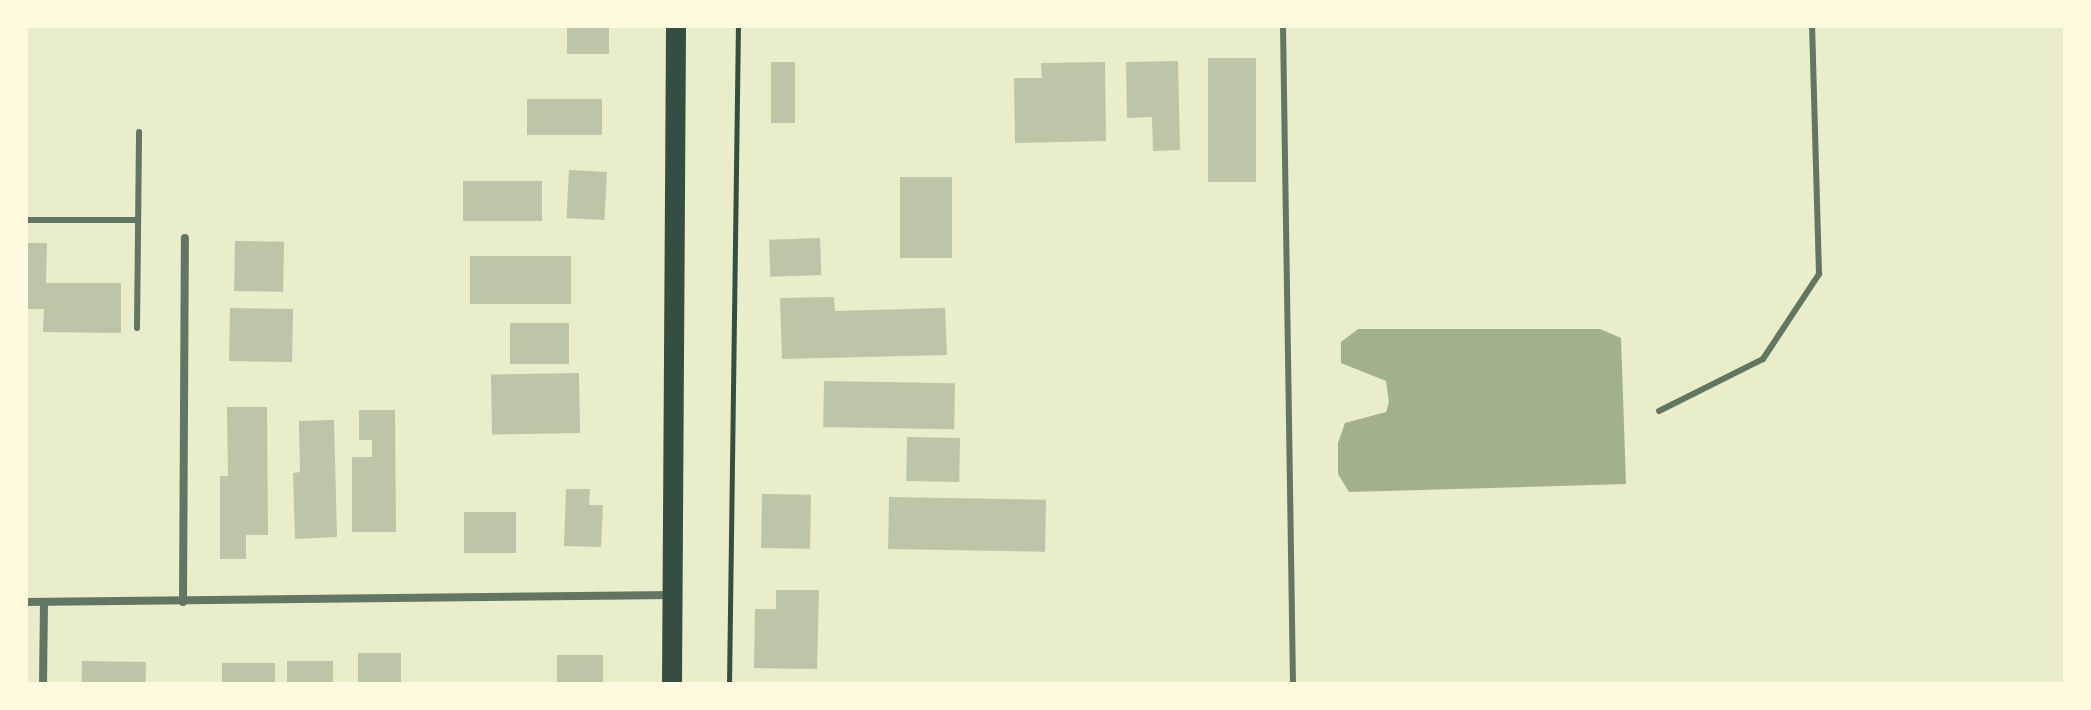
<!DOCTYPE html>
<html>
<head>
<meta charset="utf-8">
<style>
	body { margin:0 }
	#map { position:relative; width:2091px; height:710px; overflow:hidden; background:#e9edc9; font-family:"Exo 2",sans-serif }
	div>[style] { position:absolute }
	.water>* { inset:0; background:#a3b18a }
	.building>* { inset:0; background:#bcc5a7; transform-origin:0 0 }
	.path>* { height:5px; margin:-2.5px; padding:0 2.5px; transform-origin:2.5px; border-radius:2.5px; background:#344e41 }
	.service>* { height:6px; margin:-3px; padding:0 3px; transform-origin:3px; border-radius:3px; background:#617663 }
	.minor>* { height:8px; margin:-4px; padding:0 4px; transform-origin:4px; border-radius:4px; background:#617663 }
	.primary>* { height:20px; margin:-10px; padding:0 10px; transform-origin:10px; border-radius:10px; background:#344e41 }
	span { translate:-50% -50%; white-space:nowrap; text-align:center; line-height:1.15; -webkit-text-stroke:6px #fefae0; paint-order:stroke }
	.frame { position:absolute; inset:0; border:28px solid #fefae0; pointer-events:none }
</style>
</head>
<body>
<div id="map">
	<div class="water">
		<i style="clip-path:polygon(1358px 329px,1600px 329px,1621px 338px,1626px 484px,1349px 492px,1338px 474px,1338px 443px,1345px 423px,1386px 412px,1389px 402px,1386px 381px,1341px 363px,1341px 342px)"></i>
	</div>
	<div class="building">
		<i style="left:567px;top:26px;width:42px;height:28px"></i>
		<i style="left:1256px;top:58px;width:124px;height:48px;rotate:90deg"></i>
		<i style="clip-path:polygon(1178px 61px,1180px 150px,1153px 151px,1152px 117px,1127px 118px,1126px 62px)"></i>
		<i style="left:771px;top:62px;width:24px;height:61px"></i>
		<i style="clip-path:polygon(1105px 62px,1106px 141px,1015px 143px,1014px 78px,1042px 78px,1041px 63px)"></i>
		<i style="left:602px;top:99px;width:36px;height:75px;rotate:90deg"></i>
		<i style="left:569px;top:170px;width:38px;height:48px;rotate:3deg"></i>
		<i style="left:900px;top:177px;width:52px;height:81px"></i>
		<i style="left:463px;top:181px;width:79px;height:40px"></i>
		<i style="left:820px;top:238px;width:37px;height:51px;rotate:88deg"></i>
		<i style="left:235px;top:241px;width:49px;height:50px;rotate:1deg"></i>
		<i style="clip-path:polygon(26px 243px,47px 243px,46px 283px,121px 283px,121px 333px,43px 332px,44px 309px,26px 309px)"></i>
		<i style="left:470px;top:256px;width:101px;height:48px"></i>
		<i style="clip-path:polygon(834px 297px,835px 311px,945px 308px,947px 355px,782px 359px,780px 298px)"></i>
		<i style="left:230px;top:308px;width:63px;height:53px;rotate:1deg"></i>
		<i style="left:510px;top:323px;width:59px;height:41px"></i>
		<i style="left:579px;top:373px;width:60px;height:88px;rotate:89deg"></i>
		<i style="left:824px;top:381px;width:131px;height:46px;rotate:1deg"></i>
		<i style="clip-path:polygon(227px 407px,267px 407px,268px 535px,246px 535px,246px 559px,220px 559px,220px 476px,228px 476px)"></i>
		<i style="clip-path:polygon(359px 410px,395px 410px,396px 532px,352px 532px,352px 457px,372px 457px,372px 440px,359px 440px)"></i>
		<i style="clip-path:polygon(334px 420px,337px 537px,295px 539px,293px 473px,300px 472px,299px 421px)"></i>
		<i style="left:907px;top:437px;width:53px;height:44px;rotate:1deg"></i>
		<i style="clip-path:polygon(566px 489px,590px 489px,589px 505px,603px 505px,601px 547px,564px 546px)"></i>
		<i style="left:762px;top:494px;width:49px;height:54px;rotate:1deg"></i>
		<i style="left:889px;top:497px;width:157px;height:52px;rotate:1deg"></i>
		<i style="left:516px;top:512px;width:41px;height:52px;rotate:90deg"></i>
		<i style="clip-path:polygon(776px 590px,819px 590px,817px 669px,754px 668px,755px 609px,776px 609px)"></i>
		<i style="left:401px;top:653px;width:31px;height:43px;rotate:90deg"></i>
		<i style="left:557px;top:655px;width:46px;height:29px"></i>
		<i style="left:82px;top:661px;width:64px;height:23px;rotate:1deg"></i>
		<i style="left:287px;top:661px;width:46px;height:23px"></i>
		<i style="left:222px;top:663px;width:53px;height:21px"></i>
	</div>
	<div class="path">
		<i style="left:729px;top:684px;width:658px;rotate:-89.22deg"></i>
	</div>
	<div class="service">
		<i style="left:1283px;top:26px;width:658px;rotate:89.13deg"></i>
		<i style="left:26px;top:220px;width:112px"></i>
		<i style="left:137px;top:328px;width:196px;rotate:-89.4deg"></i>
		<i style="left:1659px;top:411px;width:116px;rotate:-26.6deg"></i>
		<i style="left:1763px;top:359px;width:102px;rotate:-56.6deg"></i>
		<i style="left:1819px;top:274px;width:248px;rotate:-91.6deg"></i>
	</div>
	<div class="minor">
		<i style="left:26px;top:602px;width:647px;rotate:-0.62deg"></i>
		<i style="left:183px;top:602px;width:364px;rotate:-89.7deg"></i>
		<i style="left:43px;top:684px;width:82px;rotate:-89.3deg"></i>
	</div>
	<div class="primary">
		<i style="left:672px;top:684px;width:658px;rotate:-89.65deg"></i>
	</div>
	<div class="frame"></div>
</div>
</body>
</html>
